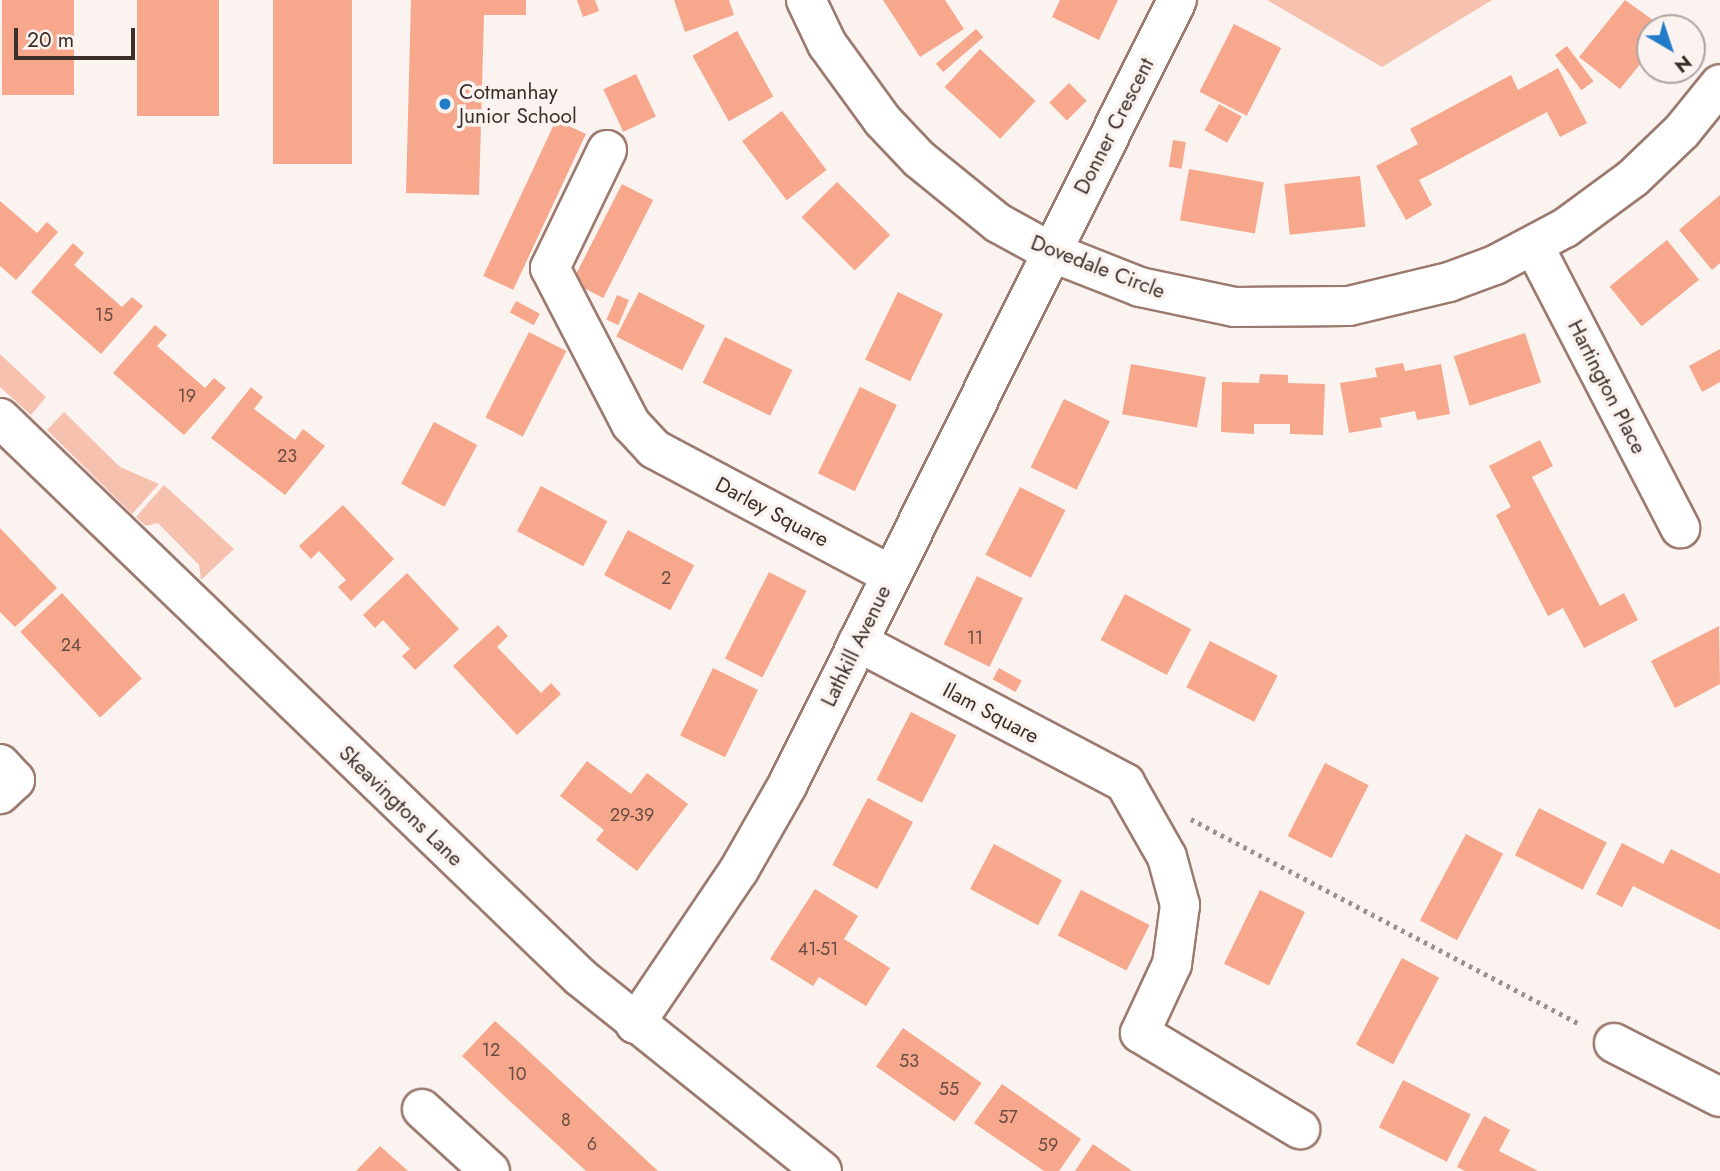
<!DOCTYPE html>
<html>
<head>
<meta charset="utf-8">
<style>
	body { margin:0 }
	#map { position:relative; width:1720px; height:1171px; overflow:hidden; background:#faf3f0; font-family:Jost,sans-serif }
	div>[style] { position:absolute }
	.green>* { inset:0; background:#f6c1ae }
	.building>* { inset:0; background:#f6a78c; transform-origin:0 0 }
	.path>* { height:4.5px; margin-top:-2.25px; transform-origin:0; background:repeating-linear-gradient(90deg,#9c918d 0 3.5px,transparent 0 8.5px) }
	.roads { filter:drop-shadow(2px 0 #9c7a6f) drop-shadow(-2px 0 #9c7a6f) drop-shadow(0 2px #9c7a6f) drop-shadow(0 -2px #9c7a6f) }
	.minor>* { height:38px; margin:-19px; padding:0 19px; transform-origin:19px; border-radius:19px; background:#fff }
	.dots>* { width:19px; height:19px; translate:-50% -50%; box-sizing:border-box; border:4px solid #faf3f0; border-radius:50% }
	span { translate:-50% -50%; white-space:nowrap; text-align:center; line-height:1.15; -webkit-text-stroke:7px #faf3f0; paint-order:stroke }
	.number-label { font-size:18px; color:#6a4c42 }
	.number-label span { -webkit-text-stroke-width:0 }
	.poi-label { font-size:21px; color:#3c2e29 }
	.left { translate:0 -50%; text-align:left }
	.street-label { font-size:21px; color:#3c2e29 }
	.north { position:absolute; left:1636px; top:14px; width:70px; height:70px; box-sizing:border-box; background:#faf3f0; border:2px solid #aea4a0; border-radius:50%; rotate:141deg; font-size:19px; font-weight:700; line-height:28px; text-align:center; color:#3c2e29 }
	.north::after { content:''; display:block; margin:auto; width:24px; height:32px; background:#227bc8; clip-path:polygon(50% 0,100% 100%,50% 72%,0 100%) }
	.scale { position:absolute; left:14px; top:28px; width:121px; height:32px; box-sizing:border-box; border:4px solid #3c2e29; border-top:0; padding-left:9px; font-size:21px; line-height:24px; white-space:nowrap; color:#3c2e29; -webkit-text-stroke:5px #faf3f0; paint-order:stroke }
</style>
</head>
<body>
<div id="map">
	<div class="green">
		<i style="clip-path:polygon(1267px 0,1492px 0,1382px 67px)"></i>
		<i style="clip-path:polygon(0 354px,46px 397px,31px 415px,0 387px)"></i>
		<i style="clip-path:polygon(64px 412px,120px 467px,159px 484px,132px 514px,47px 430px)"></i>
		<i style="clip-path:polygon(164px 485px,234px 549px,201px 580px,199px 565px,158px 523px,146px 526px,136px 517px)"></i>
	</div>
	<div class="building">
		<i style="left:2px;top:0;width:72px;height:95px"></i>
		<i style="left:137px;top:0;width:82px;height:116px"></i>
		<i style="left:273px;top:0;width:79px;height:164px"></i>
		<i style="clip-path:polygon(411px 0,526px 0,526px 15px,484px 15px,479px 195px,406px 193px)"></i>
		<i style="clip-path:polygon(577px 0,595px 0,599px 11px,583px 17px)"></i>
		<i style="clip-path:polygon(674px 0,729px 0,734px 15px,685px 32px)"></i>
		<i style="clip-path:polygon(883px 0,945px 0,964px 29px,920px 57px)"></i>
		<i style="clip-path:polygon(1060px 0,1118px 0,1099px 40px,1052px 17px)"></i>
		<i style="clip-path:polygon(1625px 0,1664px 28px,1650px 28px,1650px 52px,1620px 89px,1579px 57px)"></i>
		<i style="left:1234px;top:24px;width:53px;height:76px;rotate:27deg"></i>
		<i style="left:976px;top:29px;width:11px;height:53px;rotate:49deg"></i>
		<i style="left:737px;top:31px;width:75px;height:51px;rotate:61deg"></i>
		<i style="left:1567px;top:46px;width:44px;height:15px;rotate:53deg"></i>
		<i style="left:980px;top:49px;width:76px;height:52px;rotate:43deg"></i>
		<i style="clip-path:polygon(1558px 68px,1587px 123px,1560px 137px,1547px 112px,1433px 173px,1419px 180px,1432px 205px,1406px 220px,1376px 166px,1418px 144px,1410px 129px,1511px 75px,1518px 90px)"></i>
		<i style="left:636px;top:74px;width:47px;height:36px;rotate:65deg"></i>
		<i style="left:1069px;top:83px;width:25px;height:28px;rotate:45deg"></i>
		<i style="left:1219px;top:104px;width:26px;height:30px;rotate:29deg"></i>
		<i style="left:782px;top:111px;width:74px;height:50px;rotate:53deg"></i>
		<i style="left:556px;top:120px;width:33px;height:172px;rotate:25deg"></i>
		<i style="left:1173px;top:140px;width:13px;height:27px;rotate:9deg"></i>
		<i style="left:1189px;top:169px;width:76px;height:52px;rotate:10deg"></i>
		<i style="left:1360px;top:176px;width:51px;height:76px;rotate:84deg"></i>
		<i style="left:837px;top:182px;width:75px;height:50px;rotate:45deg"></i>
		<i style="left:622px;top:184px;width:35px;height:110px;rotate:27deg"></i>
		<i style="clip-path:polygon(1720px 195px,1720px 263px,1712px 270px,1679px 230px)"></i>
		<i style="clip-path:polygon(0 201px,37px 233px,47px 222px,58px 232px,16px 280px,0 266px)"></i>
		<i style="left:1667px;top:240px;width:51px;height:74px;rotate:51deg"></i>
		<i style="clip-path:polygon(73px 243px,84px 253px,74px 265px,122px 307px,132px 297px,143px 306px,101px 354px,31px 292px)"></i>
		<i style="left:639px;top:292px;width:74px;height:50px;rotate:27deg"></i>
		<i style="left:898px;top:292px;width:50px;height:75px;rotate:26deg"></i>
		<i style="left:617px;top:295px;width:13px;height:27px;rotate:23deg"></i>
		<i style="left:516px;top:301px;width:27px;height:13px;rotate:28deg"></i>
		<i style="clip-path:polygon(155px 325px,167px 335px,157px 346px,205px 388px,214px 378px,226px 388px,184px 435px,113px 373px)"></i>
		<i style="left:529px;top:332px;width:42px;height:96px;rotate:27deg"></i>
		<i style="left:1525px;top:333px;width:52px;height:75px;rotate:72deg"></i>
		<i style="left:725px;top:337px;width:75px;height:51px;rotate:26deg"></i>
		<i style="clip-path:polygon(1720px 349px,1720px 382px,1702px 392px,1689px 366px)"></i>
		<i style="clip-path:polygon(1403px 363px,1405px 371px,1441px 364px,1450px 414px,1417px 420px,1415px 411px,1380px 418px,1382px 427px,1349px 433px,1340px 383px,1377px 377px,1375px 368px)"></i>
		<i style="left:1131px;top:364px;width:76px;height:51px;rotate:10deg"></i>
		<i style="clip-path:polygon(1260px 374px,1288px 375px,1288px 383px,1325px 384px,1323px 435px,1290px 434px,1290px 424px,1254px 424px,1254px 434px,1221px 432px,1222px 382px,1259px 383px)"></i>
		<i style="clip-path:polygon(251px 387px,263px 397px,254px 409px,295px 440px,303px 429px,325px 446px,285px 495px,211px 438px)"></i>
		<i style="left:860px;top:387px;width:41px;height:96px;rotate:26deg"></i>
		<i style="left:1064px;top:399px;width:51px;height:76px;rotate:26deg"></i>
		<i style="left:434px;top:422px;width:49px;height:70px;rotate:28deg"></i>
		<i style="clip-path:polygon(1540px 440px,1553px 466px,1532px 477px,1600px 606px,1624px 593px,1638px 620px,1584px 648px,1563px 608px,1548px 616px,1496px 515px,1511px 507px,1489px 466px)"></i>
		<i style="left:541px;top:486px;width:75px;height:51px;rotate:28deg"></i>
		<i style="left:1020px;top:487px;width:51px;height:76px;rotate:27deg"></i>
		<i style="clip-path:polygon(343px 505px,394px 559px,351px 601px,338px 587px,346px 580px,319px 551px,311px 559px,299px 546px)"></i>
		<i style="clip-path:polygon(0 528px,57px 588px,15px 627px,0 612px)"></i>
		<i style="left:628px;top:530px;width:75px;height:51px;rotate:28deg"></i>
		<i style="left:769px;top:572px;width:42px;height:97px;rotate:27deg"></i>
		<i style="clip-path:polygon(407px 573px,459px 629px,415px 670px,402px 656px,410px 649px,383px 620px,375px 628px,363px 615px)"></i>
		<i style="left:977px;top:576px;width:51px;height:76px;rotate:26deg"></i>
		<i style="left:62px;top:593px;width:117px;height:57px;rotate:47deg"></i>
		<i style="left:1125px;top:594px;width:75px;height:52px;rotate:28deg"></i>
		<i style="clip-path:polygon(498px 625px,508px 636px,497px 647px,541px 693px,551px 683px,561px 694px,517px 735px,453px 666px)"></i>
		<i style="clip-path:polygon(1719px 626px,1720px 684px,1675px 708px,1651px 661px)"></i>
		<i style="left:1210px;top:641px;width:76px;height:52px;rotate:27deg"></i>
		<i style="left:713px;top:668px;width:50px;height:75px;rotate:26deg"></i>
		<i style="left:999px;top:668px;width:26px;height:13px;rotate:29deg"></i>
		<i style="left:911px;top:712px;width:51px;height:76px;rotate:27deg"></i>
		<i style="clip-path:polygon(587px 761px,631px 794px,647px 773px,688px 804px,637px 871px,596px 840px,604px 830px,560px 796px)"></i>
		<i style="left:1325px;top:763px;width:49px;height:82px;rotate:27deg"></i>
		<i style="left:868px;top:798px;width:51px;height:76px;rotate:28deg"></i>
		<i style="left:1539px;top:808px;width:76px;height:53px;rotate:27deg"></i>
		<i style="left:1466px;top:834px;width:42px;height:98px;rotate:28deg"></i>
		<i style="clip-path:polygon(1622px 843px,1663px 864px,1671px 849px,1720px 874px,1720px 930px,1633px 886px,1622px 907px,1596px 894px)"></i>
		<i style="left:994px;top:844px;width:77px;height:51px;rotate:28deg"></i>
		<i style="clip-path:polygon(815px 889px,858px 916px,844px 939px,890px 968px,866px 1006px,819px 977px,813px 986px,770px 959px)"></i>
		<i style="left:1081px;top:890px;width:77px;height:51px;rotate:27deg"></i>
		<i style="left:1260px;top:890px;width:50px;height:82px;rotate:26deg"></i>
		<i style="left:1402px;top:958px;width:42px;height:98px;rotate:28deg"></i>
		<i style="clip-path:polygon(495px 1021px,521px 1044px,658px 1171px,586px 1171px,513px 1104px,462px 1056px)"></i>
		<i style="left:903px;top:1028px;width:96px;height:47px;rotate:35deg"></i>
		<i style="left:1403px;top:1080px;width:76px;height:53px;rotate:27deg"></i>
		<i style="clip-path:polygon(1002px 1084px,1081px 1139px,1059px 1171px,1044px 1171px,974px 1123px)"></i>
		<i style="clip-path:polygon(1484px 1116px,1510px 1130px,1499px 1151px,1538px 1171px,1465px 1171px,1457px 1167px)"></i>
		<i style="clip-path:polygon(1093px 1144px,1132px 1171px,1075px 1171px)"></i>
		<i style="clip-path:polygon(380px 1146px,408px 1171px,356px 1171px)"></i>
	</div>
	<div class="path">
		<i style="left:1191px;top:819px;width:439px;rotate:27.8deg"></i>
	</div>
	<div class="roads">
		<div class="minor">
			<i style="left:806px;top:0;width:49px;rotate:64.5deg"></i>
			<i style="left:827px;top:44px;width:95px;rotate:54deg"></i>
			<i style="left:883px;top:121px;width:52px;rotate:46.5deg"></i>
			<i style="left:919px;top:159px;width:102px;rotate:39deg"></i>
			<i style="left:998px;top:223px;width:60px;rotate:28.7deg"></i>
			<i style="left:1051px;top:252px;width:96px;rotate:21.5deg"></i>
			<i style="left:1140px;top:287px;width:96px;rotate:12deg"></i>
			<i style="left:1234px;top:307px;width:115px;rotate:-0.5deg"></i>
			<i style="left:1349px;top:306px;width:103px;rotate:-13.5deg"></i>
			<i style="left:1449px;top:282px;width:49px;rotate:-20.3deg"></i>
			<i style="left:1495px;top:265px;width:79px;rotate:-27.9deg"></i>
			<i style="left:1565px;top:228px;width:84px;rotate:-36.3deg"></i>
			<i style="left:1633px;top:178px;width:68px;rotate:-43.8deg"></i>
			<i style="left:1682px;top:131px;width:60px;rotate:-51deg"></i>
			<i style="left:607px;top:150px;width:131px;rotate:115.8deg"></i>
			<i style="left:550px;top:268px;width:176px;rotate:62.6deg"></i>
			<i style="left:631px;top:424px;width:34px;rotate:47deg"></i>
			<i style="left:654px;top:449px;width:268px;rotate:28deg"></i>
			<i style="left:1534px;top:246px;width:318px;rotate:62.6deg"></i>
			<i style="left:0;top:418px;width:806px;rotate:43.94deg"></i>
			<i style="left:580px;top:977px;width:310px;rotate:38.7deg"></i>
			<i style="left:858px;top:642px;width:302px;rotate:27.8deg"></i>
			<i style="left:1125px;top:783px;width:85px;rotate:60.4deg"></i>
			<i style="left:1167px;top:857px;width:50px;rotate:74.8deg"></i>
			<i style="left:1180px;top:905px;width:60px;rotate:97.7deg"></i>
			<i style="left:1172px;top:964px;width:76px;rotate:114.9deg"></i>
			<i style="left:1140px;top:1033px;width:187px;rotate:31deg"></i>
			<i style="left:0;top:764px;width:22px;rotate:47deg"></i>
			<i style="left:15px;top:780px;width:21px;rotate:137deg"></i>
			<i style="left:635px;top:1024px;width:186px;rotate:-56deg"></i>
			<i style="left:739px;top:870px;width:99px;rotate:-60.3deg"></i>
			<i style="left:788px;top:784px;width:875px;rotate:-63.61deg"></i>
			<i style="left:1614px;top:1043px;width:119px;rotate:27deg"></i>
			<i style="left:422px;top:1109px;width:92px;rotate:42.4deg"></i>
		</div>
	</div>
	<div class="dots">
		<i style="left:445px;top:104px;background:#227bc8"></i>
	</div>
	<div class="number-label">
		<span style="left:104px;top:315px">15</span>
		<span style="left:187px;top:396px">19</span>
		<span style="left:287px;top:456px">23</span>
		<span style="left:666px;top:578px">2</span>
		<span style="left:975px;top:638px">11</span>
		<span style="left:71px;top:645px">24</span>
		<span style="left:632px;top:815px">29-39</span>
		<span style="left:818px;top:949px">41-51</span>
		<span style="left:491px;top:1050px">12</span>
		<span style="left:909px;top:1061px">53</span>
		<span style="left:517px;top:1074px">10</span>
		<span style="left:949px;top:1089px">55</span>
		<span style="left:1008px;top:1117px">57</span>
		<span style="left:566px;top:1120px">8</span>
		<span style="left:592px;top:1144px">6</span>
		<span style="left:1048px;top:1145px">59</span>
	</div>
	<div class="poi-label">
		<span class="left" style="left:459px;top:104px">Cotmanhay<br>Junior School</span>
	</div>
	<div class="street-label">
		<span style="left:1114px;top:126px;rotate:-63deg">Donner Crescent</span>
		<span style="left:1098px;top:267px;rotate:21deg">Dovedale Circle</span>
		<span style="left:1607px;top:387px;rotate:63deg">Hartington Place</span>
		<span style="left:772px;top:512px;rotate:28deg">Darley Square</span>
		<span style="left:856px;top:646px;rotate:-64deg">Lathkill Avenue</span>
		<span style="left:991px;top:713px;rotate:28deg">Ilam Square</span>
		<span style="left:401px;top:806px;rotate:44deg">Skeavingtons Lane</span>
	</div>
	<div class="north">N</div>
	<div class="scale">20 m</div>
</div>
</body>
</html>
